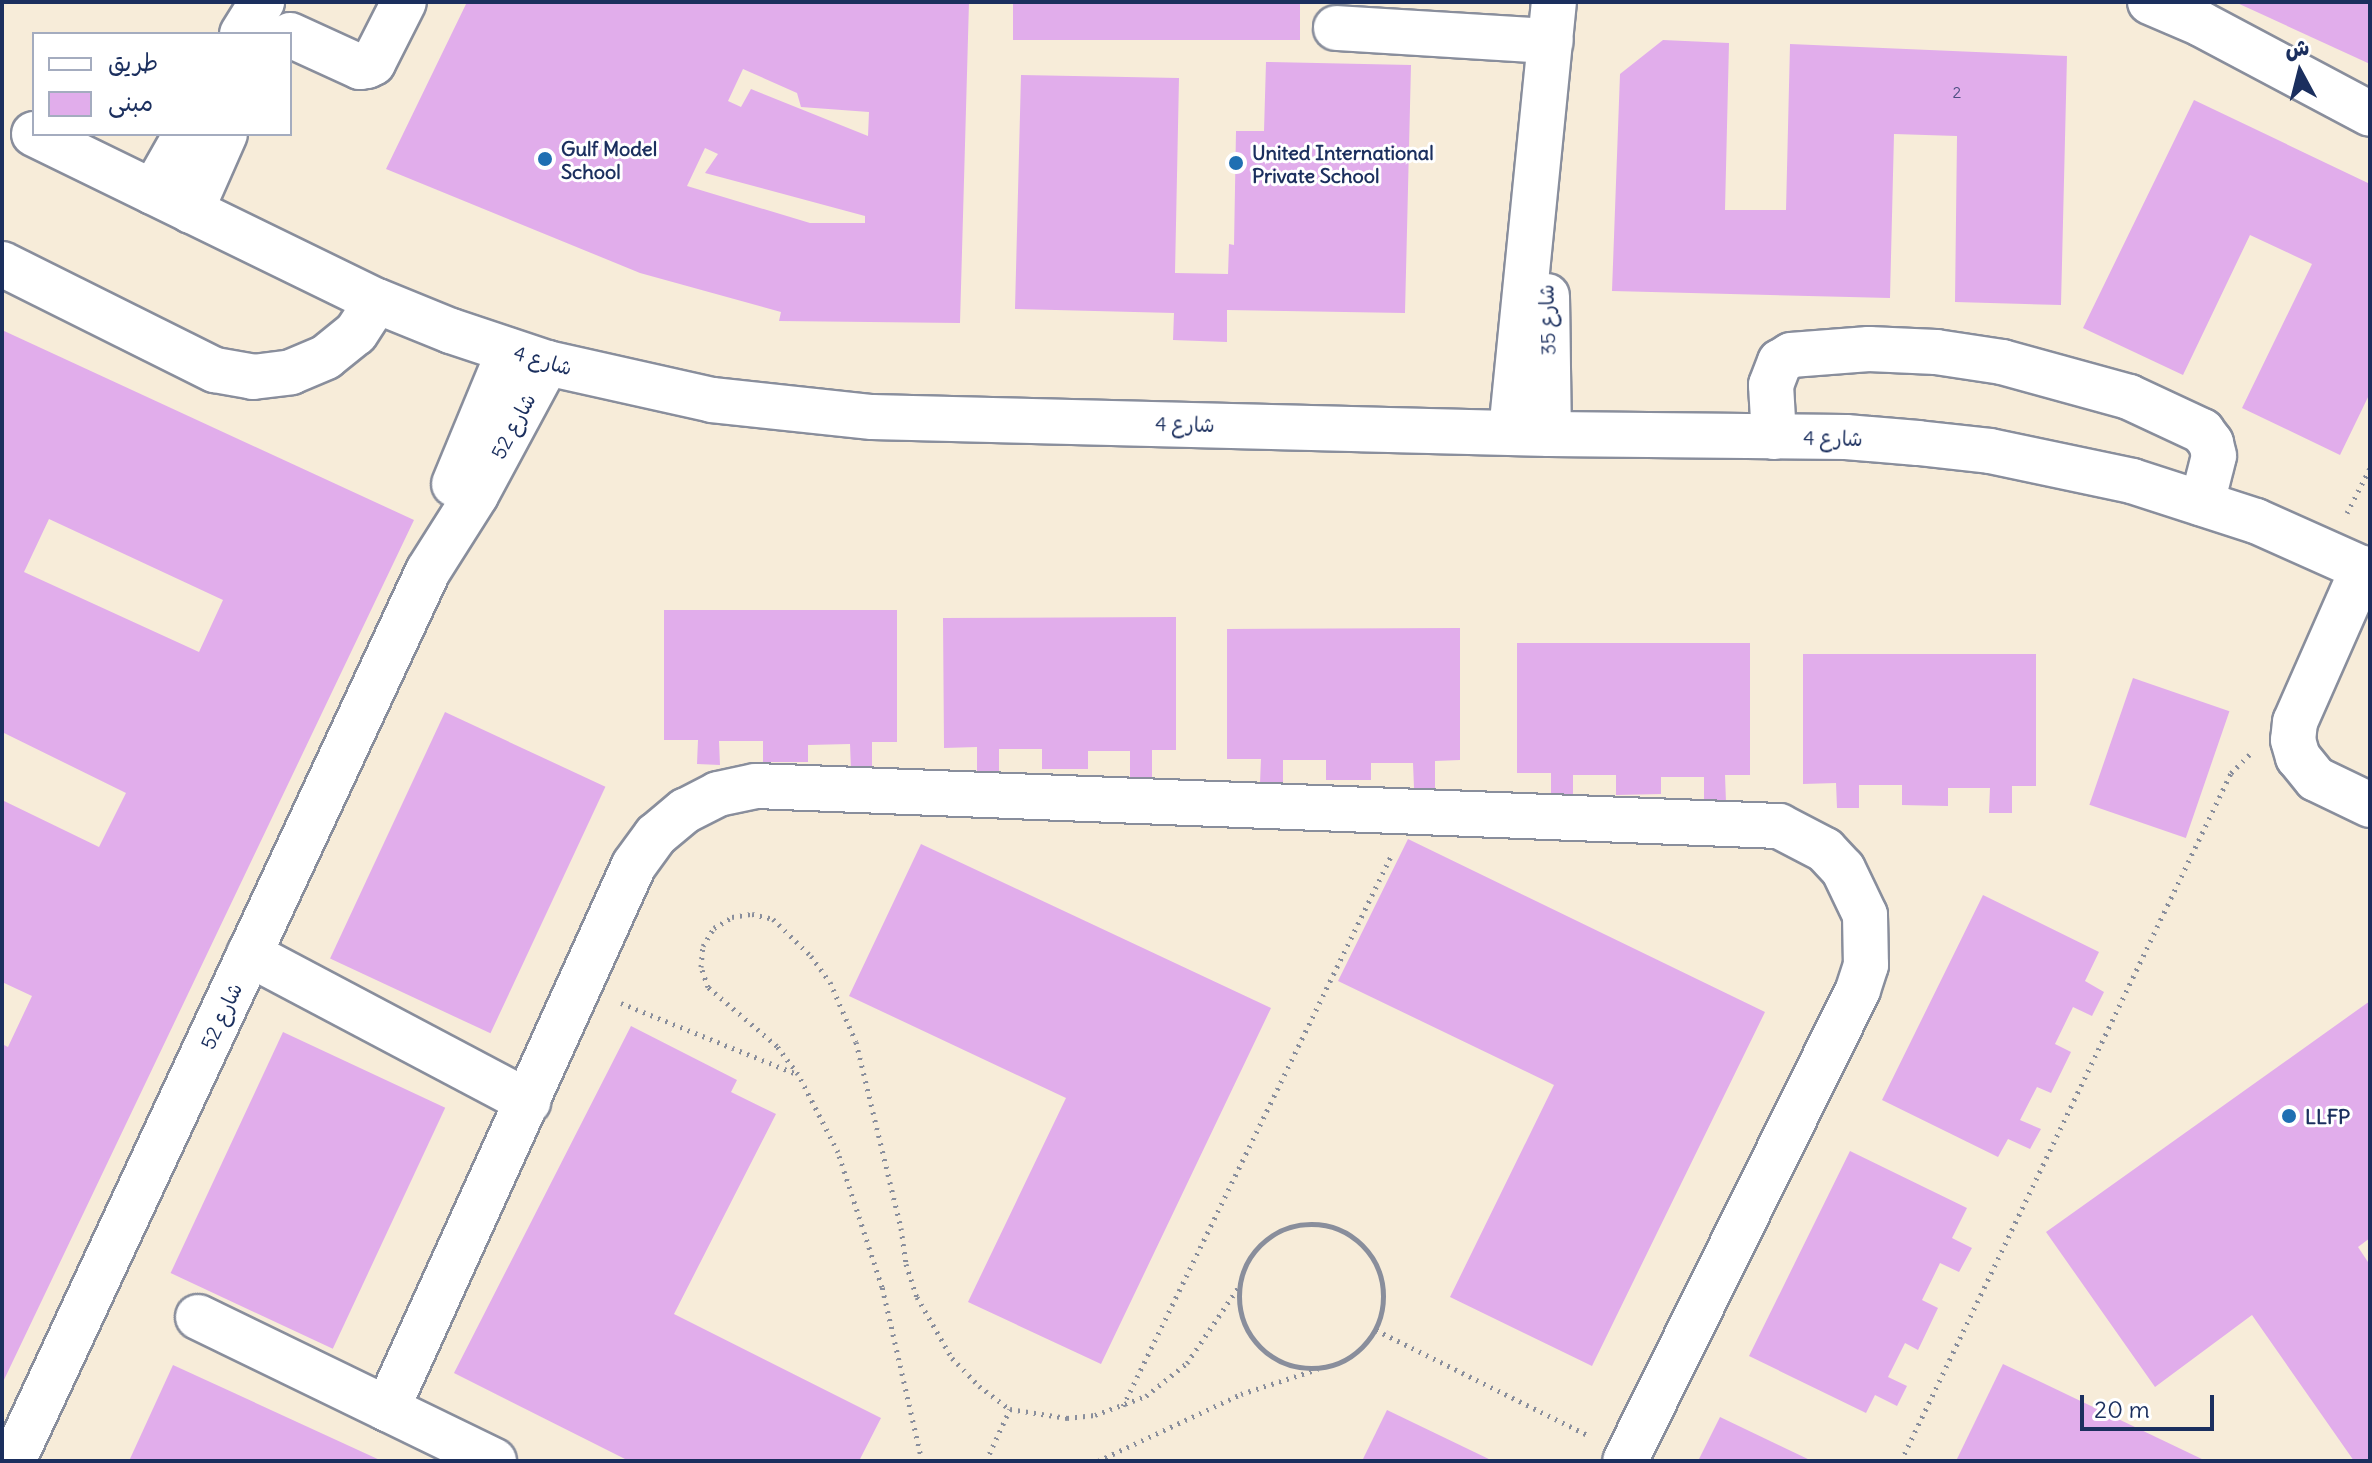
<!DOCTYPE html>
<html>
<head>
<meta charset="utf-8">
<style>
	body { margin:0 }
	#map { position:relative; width:2372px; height:1463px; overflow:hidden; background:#f7ecd9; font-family:Delius,"Playpen Sans Arabic",sans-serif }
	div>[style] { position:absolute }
	.building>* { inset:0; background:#e1adeb; transform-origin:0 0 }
	.path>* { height:5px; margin-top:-2.5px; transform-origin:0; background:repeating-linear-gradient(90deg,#898e9c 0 2px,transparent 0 8px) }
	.path>.ring { margin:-2.5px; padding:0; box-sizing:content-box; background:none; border:5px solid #898e9c; border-radius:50% }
	.roads { filter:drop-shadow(2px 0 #898e9c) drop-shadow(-2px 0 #898e9c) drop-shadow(0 2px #898e9c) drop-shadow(0 -2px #898e9c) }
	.minor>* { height:44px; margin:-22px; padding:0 22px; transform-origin:22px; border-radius:22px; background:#fff }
	.dots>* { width:22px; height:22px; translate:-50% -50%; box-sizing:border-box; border:4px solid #fff; border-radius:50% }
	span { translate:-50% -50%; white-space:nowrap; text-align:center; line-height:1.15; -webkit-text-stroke:6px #fff; paint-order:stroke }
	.number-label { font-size:16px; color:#4c4e81 }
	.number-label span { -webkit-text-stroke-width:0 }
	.poi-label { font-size:20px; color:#1b2f5e; font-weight:700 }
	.left { translate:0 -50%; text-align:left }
	.street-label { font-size:20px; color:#1b2f5e }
	.frame { position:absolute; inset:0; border:4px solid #1b2f5e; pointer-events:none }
	.legend { position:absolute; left:32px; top:32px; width:260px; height:104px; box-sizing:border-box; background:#fff; border:2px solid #a4acbf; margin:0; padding:10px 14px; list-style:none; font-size:24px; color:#1b2f5e }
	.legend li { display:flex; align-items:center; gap:16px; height:40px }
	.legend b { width:40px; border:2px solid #a4acbf }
	.north { position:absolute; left:2260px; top:32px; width:80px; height:80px; -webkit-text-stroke:6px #fff; paint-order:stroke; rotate:353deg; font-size:22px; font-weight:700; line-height:32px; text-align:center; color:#1b2f5e }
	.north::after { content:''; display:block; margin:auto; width:28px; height:36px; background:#1b2f5e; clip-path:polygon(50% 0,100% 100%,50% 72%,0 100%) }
	.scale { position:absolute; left:2080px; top:1395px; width:134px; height:36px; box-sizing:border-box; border:4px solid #1b2f5e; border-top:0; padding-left:10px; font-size:24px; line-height:28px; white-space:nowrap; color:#1b2f5e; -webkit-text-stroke:6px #fff; paint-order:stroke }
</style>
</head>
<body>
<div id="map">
	<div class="building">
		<i style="clip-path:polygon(evenodd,467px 2px,969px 2px,960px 323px,779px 321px,781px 312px,640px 273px,386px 169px,467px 2px,743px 69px,797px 93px,801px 107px,869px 112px,868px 136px,751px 89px,741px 107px,728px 101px,743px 69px,467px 2px,705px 148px,718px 154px,705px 173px,865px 216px,865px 223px,810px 223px,687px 186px,705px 148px)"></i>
		<i style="left:1013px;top:2px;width:287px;height:38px"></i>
		<i style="clip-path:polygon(2235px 2px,2370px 2px,2370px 64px)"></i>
		<i style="clip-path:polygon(1663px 40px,1729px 43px,1725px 210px,1786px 210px,1790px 44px,2067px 56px,2061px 305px,1955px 302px,1957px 136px,1894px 134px,1890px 298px,1612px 291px,1620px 74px)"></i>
		<i style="clip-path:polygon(1266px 62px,1411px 65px,1405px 313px,1227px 310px,1227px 342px,1173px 340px,1174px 313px,1015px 309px,1021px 75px,1179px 78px,1175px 273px,1228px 274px,1229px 244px,1234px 245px,1236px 131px,1264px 131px)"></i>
		<i style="clip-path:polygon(2194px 100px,2370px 184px,2370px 393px,2340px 455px,2242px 408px,2312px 264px,2250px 235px,2183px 375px,2083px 328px)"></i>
		<i style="clip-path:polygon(evenodd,2px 330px,414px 520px,2px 1384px,2px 1044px,8px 1047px,32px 996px,2px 982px,2px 800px,99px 847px,126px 793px,2px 732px,2px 330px,49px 519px,223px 600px,199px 652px,24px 572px,49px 519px)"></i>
		<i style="clip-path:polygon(664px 610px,897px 610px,897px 742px,872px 742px,872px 770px,851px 770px,850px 744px,808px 745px,808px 762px,763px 762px,763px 741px,719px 741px,720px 765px,697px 764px,698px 740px,664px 740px)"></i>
		<i style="clip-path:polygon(1176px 617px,1176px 750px,1152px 750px,1152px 777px,1130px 777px,1130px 751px,1088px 751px,1088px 769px,1042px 769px,1042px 749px,999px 749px,999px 771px,977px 772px,977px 747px,944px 748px,943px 618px)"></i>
		<i style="clip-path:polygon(1460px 628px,1460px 760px,1435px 761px,1435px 789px,1414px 788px,1413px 763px,1371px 763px,1371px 780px,1326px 780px,1326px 760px,1283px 760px,1283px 783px,1260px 783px,1261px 759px,1227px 759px,1227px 629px)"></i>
		<i style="clip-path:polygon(1517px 643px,1750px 643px,1750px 775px,1725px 775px,1726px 802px,1704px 803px,1704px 777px,1661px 777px,1661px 794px,1616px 795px,1616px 775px,1573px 775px,1573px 797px,1551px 797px,1551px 773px,1517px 773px)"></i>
		<i style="clip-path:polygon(1803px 654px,2036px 654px,2036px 786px,2012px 786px,2012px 813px,1989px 813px,1990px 788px,1948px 788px,1948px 806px,1902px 805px,1902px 785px,1859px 785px,1859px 808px,1837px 808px,1836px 783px,1803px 784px)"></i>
		<i style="left:2133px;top:678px;width:102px;height:134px;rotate:19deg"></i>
		<i style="left:445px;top:712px;width:177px;height:272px;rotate:25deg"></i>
		<i style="clip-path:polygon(1408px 839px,1765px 1012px,1592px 1366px,1450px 1297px,1554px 1085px,1338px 981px)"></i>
		<i style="clip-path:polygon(921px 844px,1271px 1008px,1101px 1364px,968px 1302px,1066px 1098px,849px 996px)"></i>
		<i style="clip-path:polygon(1983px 895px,2099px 952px,2085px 981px,2104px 992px,2092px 1016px,2073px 1007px,2055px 1044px,2071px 1052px,2051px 1093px,2037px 1087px,2020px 1120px,2041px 1129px,2030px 1149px,2008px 1139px,1998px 1157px,1882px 1100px)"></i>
		<i style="clip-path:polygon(2370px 1001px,2370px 1238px,2358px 1247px,2370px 1265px,2370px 1461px,2354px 1461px,2252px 1315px,2155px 1387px,2046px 1232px)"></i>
		<i style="clip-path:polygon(631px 1026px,737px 1080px,731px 1092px,776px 1114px,674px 1314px,881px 1418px,859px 1461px,629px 1461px,454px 1373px)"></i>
		<i style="left:283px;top:1032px;width:179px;height:266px;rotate:25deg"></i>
		<i style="clip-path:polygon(1850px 1151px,1967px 1208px,1952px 1238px,1972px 1248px,1959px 1272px,1940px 1263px,1922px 1300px,1938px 1308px,1918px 1350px,1905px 1343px,1888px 1377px,1907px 1386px,1897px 1406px,1875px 1395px,1866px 1413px,1749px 1356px)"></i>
		<i style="clip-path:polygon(2003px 1364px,2206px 1461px,1956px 1461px)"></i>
		<i style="clip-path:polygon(173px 1365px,382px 1461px,129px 1461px)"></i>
		<i style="clip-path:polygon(1387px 1410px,1493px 1461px,1362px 1461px)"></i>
		<i style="clip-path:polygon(1720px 1417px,1812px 1461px,1698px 1461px)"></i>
	</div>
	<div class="path">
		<i style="left:2347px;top:513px;width:51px;rotate:-62.9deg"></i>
		<i style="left:621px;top:1003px;width:190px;rotate:22deg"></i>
		<i class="ring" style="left:1239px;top:1224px;width:139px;height:139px"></i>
		<i style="left:1376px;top:1330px;width:239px;rotate:26.4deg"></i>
		<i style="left:1123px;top:1406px;width:614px;rotate:-64.02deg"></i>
		<i style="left:922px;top:1461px;width:179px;rotate:-102.9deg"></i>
		<i style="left:882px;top:1287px;width:142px;rotate:-108.1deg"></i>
		<i style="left:838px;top:1152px;width:88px;rotate:-117.1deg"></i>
		<i style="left:798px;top:1074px;width:35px;rotate:-127deg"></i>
		<i style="left:777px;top:1046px;width:91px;rotate:-139.5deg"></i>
		<i style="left:708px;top:987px;width:21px;rotate:-109deg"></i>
		<i style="left:701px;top:967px;width:21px;rotate:-85deg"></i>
		<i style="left:703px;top:946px;width:21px;rotate:-59deg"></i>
		<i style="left:714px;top:928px;width:21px;rotate:-31deg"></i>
		<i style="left:732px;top:917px;width:20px;rotate:-9deg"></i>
		<i style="left:752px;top:914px;width:22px;rotate:13deg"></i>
		<i style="left:773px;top:919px;width:53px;rotate:44.2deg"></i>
		<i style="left:811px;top:956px;width:32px;rotate:54deg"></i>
		<i style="left:830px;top:982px;width:65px;rotate:66.6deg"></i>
		<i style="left:856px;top:1042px;width:191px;rotate:76.4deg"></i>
		<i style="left:901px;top:1228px;width:36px;rotate:82deg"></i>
		<i style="left:906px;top:1264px;width:35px;rotate:72deg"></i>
		<i style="left:917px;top:1297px;width:70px;rotate:60.2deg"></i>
		<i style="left:952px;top:1358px;width:39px;rotate:46deg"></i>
		<i style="left:979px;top:1386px;width:39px;rotate:37deg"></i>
		<i style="left:1010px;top:1409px;width:58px;rotate:9deg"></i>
		<i style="left:1067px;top:1418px;width:28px;rotate:-6deg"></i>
		<i style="left:1095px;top:1415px;width:54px;rotate:-20.4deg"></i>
		<i style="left:1146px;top:1396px;width:53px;rotate:-38.8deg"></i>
		<i style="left:1187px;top:1363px;width:94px;rotate:-55.8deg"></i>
		<i style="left:986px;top:1461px;width:57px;rotate:-65.2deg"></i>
		<i style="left:1098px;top:1461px;width:158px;rotate:-25.1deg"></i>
		<i style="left:1241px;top:1394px;width:81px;rotate:-18deg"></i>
		<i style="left:1901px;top:1461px;width:763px;rotate:-64.38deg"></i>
		<i style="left:2231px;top:773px;width:28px;rotate:-45deg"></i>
	</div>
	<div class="roads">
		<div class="minor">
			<i style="left:2150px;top:2px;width:56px;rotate:23.3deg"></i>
			<i style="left:2201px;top:24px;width:191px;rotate:28deg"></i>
			<i style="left:1336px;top:28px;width:215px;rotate:3.5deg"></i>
			<i style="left:242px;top:34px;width:38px;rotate:-58deg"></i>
			<i style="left:290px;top:35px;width:77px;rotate:24.6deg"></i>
			<i style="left:360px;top:67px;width:7px;rotate:-8deg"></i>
			<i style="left:367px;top:66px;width:7px;rotate:-27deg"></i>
			<i style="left:373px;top:63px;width:68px;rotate:-63.1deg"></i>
			<i style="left:34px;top:134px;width:381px;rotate:26deg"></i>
			<i style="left:377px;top:301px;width:80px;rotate:22.1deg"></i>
			<i style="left:451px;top:331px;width:101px;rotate:18.4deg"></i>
			<i style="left:547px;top:363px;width:169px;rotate:12.6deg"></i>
			<i style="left:712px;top:400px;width:161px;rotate:6.1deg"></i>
			<i style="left:872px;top:417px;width:677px;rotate:1.44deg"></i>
			<i style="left:1549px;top:434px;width:297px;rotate:0.6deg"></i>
			<i style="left:1846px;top:437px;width:72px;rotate:4.8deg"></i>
			<i style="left:1918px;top:443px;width:72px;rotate:6.3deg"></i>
			<i style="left:1990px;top:451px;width:145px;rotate:11.9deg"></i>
			<i style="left:2132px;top:481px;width:130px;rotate:17.9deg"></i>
			<i style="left:2256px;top:521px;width:125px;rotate:24.1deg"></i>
			<i style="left:153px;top:192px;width:67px;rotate:-60.4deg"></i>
			<i style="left:191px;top:211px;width:84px;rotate:-66.2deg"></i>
			<i style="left:2px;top:264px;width:238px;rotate:26.5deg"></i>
			<i style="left:215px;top:370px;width:39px;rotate:10deg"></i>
			<i style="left:253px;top:377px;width:38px;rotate:-7deg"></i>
			<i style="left:291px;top:372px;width:38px;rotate:-23deg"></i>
			<i style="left:326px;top:357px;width:38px;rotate:-39deg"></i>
			<i style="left:356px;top:333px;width:38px;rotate:-57deg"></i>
			<i style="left:1547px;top:296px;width:138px;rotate:89.2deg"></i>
			<i style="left:1511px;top:432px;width:432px;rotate:-84.3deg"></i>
			<i style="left:1774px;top:437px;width:52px;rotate:-93.3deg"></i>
			<i style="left:1771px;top:385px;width:25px;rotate:-69deg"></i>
			<i style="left:1780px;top:362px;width:13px;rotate:-32deg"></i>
			<i style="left:1791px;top:355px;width:78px;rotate:-4.4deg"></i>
			<i style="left:1869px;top:349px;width:67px;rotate:2.6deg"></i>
			<i style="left:1936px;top:352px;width:67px;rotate:8.6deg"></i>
			<i style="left:2002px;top:362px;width:132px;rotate:15.4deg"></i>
			<i style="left:2129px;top:397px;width:81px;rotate:25deg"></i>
			<i style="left:2202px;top:431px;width:15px;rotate:53deg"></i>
			<i style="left:2211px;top:443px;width:13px;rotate:77deg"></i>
			<i style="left:2214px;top:456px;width:49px;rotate:104.3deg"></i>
			<i style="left:454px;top:484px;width:144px;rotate:-67.5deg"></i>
			<i style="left:2363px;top:568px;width:168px;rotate:113.8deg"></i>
			<i style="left:2295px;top:722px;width:18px;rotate:96deg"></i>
			<i style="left:2293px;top:740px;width:18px;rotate:74deg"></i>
			<i style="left:2298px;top:757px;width:28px;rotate:51deg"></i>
			<i style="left:2316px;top:779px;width:60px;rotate:25.7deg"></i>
			<i style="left:249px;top:954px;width:316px;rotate:27.9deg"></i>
			<i style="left:198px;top:1317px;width:329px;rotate:25.9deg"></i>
			<i style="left:387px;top:1409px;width:597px;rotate:-65.58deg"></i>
			<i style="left:634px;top:865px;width:37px;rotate:-54deg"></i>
			<i style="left:656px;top:835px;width:38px;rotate:-40deg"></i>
			<i style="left:685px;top:811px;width:37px;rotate:-27deg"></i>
			<i style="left:718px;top:794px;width:39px;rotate:-12deg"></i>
			<i style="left:756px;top:786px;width:1024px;rotate:2.24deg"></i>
			<i style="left:1779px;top:826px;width:52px;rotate:27.6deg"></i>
			<i style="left:1825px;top:850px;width:26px;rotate:47deg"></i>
			<i style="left:1843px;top:869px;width:51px;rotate:64.4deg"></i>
			<i style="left:1865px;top:915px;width:50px;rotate:88.9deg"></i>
			<i style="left:1866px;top:965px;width:26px;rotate:108deg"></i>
			<i style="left:1858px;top:990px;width:525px;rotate:116.32deg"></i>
			<i style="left:13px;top:1461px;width:982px;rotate:-65deg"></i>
			<i style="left:428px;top:571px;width:90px;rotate:-57.7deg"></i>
			<i style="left:476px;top:495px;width:150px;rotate:-61.7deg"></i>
		</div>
	</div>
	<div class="dots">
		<i style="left:545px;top:159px;background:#1f6fb2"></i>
		<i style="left:1236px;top:163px;background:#1f6fb2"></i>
		<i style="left:2289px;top:1116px;background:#1f6fb2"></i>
	</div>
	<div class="number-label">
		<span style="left:1957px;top:92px">2</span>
	</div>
	<div class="poi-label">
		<span class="left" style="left:561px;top:160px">Gulf Model<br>School</span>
		<span class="left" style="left:1252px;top:164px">United International<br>Private School</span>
		<span class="left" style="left:2305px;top:1116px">LLFP</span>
	</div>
	<div class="street-label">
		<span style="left:1547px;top:320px;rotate:-92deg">شارع 35</span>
		<span style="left:543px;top:360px;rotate:16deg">شارع 4</span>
		<span style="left:1185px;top:424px;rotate:1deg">شارع 4</span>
		<span style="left:513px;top:426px;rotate:-62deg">شارع 52</span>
		<span style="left:1833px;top:438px;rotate:1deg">شارع 4</span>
		<span style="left:221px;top:1016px;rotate:-65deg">شارع 52</span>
	</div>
	<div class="frame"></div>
	<ul class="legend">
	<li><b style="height:10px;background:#fff"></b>طريق</li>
	<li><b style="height:22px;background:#e1adeb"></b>مبنى</li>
	</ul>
	<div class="north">ش</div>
	<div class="scale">20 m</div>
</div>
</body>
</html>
